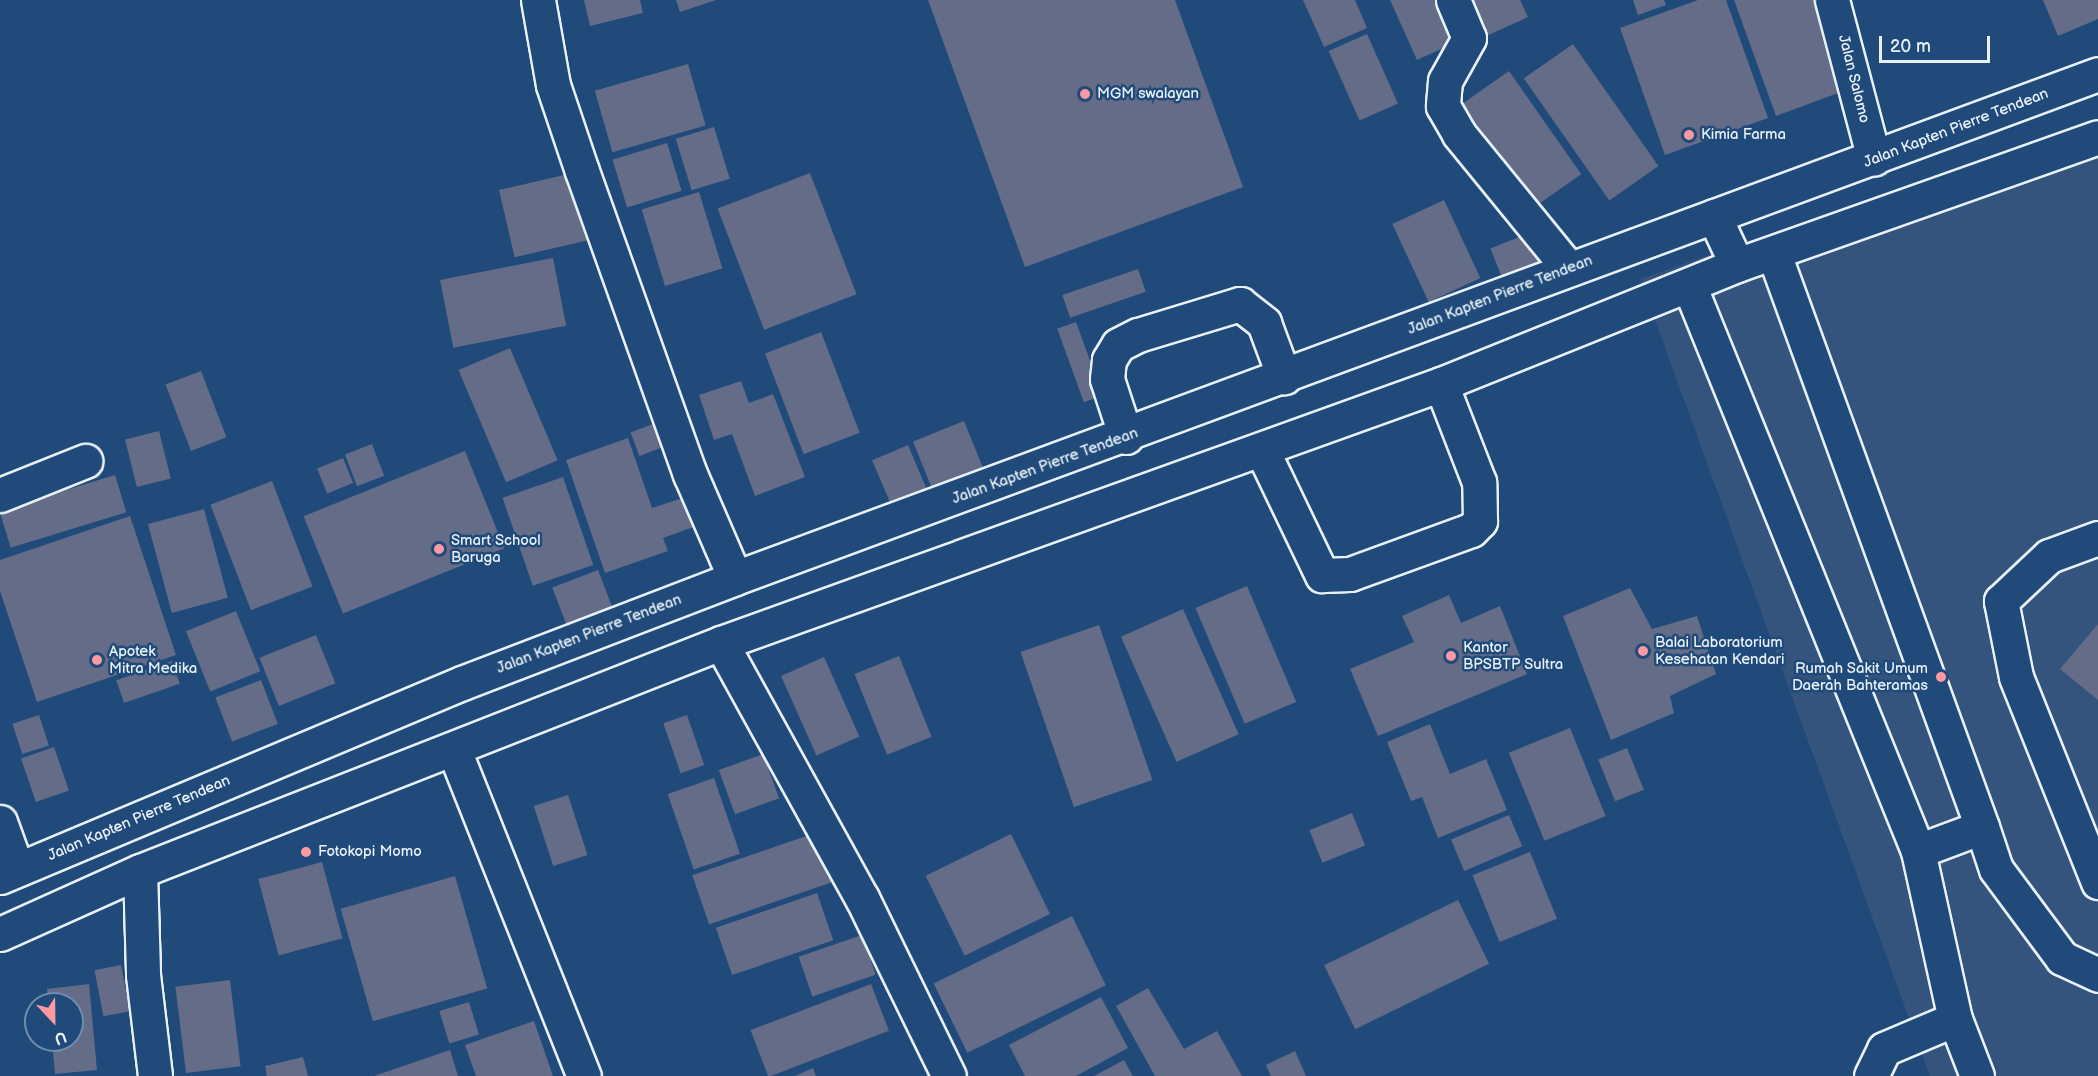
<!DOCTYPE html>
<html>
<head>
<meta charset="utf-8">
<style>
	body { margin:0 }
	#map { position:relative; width:2098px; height:1076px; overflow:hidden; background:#1f4a7a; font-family:"Balsamiq Sans",sans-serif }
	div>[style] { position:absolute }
	.built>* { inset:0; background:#34547e }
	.building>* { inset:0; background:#646c88; transform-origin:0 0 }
	.roads { filter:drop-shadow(2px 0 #e8f1f8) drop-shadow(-2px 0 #e8f1f8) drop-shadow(0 2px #e8f1f8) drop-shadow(0 -2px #e8f1f8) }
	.minor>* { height:33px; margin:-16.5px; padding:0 16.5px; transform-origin:16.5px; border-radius:16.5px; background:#1f4a7a }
	.highway>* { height:33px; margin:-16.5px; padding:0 16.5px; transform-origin:16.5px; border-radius:16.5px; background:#1f4a7a }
	.dots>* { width:16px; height:16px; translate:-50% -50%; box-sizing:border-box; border:3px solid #1f4a7a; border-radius:50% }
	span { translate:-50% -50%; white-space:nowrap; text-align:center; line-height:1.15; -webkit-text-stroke:5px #1f4a7a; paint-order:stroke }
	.street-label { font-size:15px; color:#e8f1f8 }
	.poi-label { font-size:15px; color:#e8f1f8 }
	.left { translate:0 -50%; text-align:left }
	.right { translate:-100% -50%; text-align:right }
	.north { position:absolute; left:24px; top:992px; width:60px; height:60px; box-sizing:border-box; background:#1f4a7a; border:2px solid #6f8dac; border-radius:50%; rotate:158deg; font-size:16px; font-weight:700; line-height:24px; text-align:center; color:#e8f1f8 }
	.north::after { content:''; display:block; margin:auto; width:21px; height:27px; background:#ff9aa2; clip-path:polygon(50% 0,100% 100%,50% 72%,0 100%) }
	.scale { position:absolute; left:1879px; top:36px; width:111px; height:27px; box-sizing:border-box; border:3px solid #e8f1f8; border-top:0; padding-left:8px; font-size:18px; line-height:21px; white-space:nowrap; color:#e8f1f8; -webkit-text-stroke:4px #1f4a7a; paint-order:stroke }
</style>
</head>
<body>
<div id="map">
	<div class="built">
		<i style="clip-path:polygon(2098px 120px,2098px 1076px,1930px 1076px,1640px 279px)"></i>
	</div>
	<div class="building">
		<i style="clip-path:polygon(584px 0,640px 0,643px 13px,590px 26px)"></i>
		<i style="clip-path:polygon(676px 0,716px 0,680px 12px)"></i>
		<i style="clip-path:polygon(928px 0,1175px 0,1243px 187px,1025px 267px)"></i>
		<i style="clip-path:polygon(1303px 0,1355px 0,1367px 28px,1324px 47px)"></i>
		<i style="clip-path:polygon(1390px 0,1446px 0,1463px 39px,1417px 60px)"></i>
		<i style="clip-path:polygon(1465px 0,1520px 0,1528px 17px,1482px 38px)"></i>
		<i style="clip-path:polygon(1633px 0,1664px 0,1666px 5px,1638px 15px)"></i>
		<i style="clip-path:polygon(1698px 0,1726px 0,1768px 118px,1665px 155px,1620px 28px)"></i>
		<i style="clip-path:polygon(1734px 0,1817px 0,1849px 89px,1776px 116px)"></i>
		<i style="clip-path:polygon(2043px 0,2098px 0,2098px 19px,2058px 36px)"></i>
		<i style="left:1367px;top:34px;width:76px;height:42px;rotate:66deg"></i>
		<i style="left:1573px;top:44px;width:149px;height:60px;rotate:55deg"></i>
		<i style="left:688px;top:64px;width:64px;height:97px;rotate:74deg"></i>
		<i style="left:1509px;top:71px;width:126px;height:63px;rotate:55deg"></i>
		<i style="left:714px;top:127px;width:54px;height:40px;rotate:73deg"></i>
		<i style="left:667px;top:143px;width:50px;height:57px;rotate:73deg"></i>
		<i style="left:577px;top:172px;width:69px;height:80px;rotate:77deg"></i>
		<i style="left:810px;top:173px;width:130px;height:99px;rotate:69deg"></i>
		<i style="left:699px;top:192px;width:80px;height:60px;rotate:73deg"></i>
		<i style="left:1444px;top:200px;width:86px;height:57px;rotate:65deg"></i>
		<i style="left:1534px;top:231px;width:37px;height:47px;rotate:68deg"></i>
		<i style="left:553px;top:258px;width:69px;height:115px;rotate:79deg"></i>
		<i style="left:1138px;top:269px;width:24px;height:80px;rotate:71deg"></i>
		<i style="left:1076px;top:322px;width:78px;height:20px;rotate:70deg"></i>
		<i style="left:821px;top:332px;width:108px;height:60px;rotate:69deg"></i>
		<i style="left:510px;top:348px;width:122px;height:56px;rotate:67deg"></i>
		<i style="left:201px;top:371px;width:71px;height:38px;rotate:69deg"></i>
		<i style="clip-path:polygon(741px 381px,749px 403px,773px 394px,805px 477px,755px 496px,732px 434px,714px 440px,699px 395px)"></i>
		<i style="left:666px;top:419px;width:25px;height:38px;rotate:69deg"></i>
		<i style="left:964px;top:421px;width:50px;height:55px;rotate:68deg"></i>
		<i style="left:159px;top:431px;width:49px;height:35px;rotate:76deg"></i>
		<i style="clip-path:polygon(628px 438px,652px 508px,692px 495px,702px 524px,663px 538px,668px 551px,605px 573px,566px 460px)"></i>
		<i style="left:372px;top:444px;width:34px;height:29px;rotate:69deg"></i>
		<i style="left:908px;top:445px;width:49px;height:39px;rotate:67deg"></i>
		<i style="left:465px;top:451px;width:105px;height:174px;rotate:68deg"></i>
		<i style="left:343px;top:458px;width:27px;height:28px;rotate:68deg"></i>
		<i style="left:115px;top:475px;width:39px;height:121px;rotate:73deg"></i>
		<i style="left:563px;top:477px;width:93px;height:64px;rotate:71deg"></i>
		<i style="left:272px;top:481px;width:113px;height:66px;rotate:69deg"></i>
		<i style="left:204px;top:509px;width:92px;height:58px;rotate:75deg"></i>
		<i style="clip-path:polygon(130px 516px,176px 655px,37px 702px,0 591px,0 560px)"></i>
		<i style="left:598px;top:570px;width:43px;height:49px;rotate:69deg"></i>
		<i style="left:1247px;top:586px;width:126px;height:56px;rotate:67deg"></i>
		<i style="clip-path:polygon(1630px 588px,1652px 629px,1697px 616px,1716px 674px,1670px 696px,1674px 713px,1611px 740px,1563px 616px)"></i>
		<i style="clip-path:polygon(1449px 595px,1461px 623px,1500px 606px,1527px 674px,1378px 736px,1350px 669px,1414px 642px,1402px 616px)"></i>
		<i style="left:1183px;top:609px;width:137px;height:68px;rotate:66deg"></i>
		<i style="left:236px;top:611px;width:65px;height:54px;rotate:68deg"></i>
		<i style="clip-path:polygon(2098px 624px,2098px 700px,2060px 669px)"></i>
		<i style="left:1099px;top:625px;width:164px;height:83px;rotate:71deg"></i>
		<i style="left:316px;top:635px;width:52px;height:61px;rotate:68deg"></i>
		<i style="left:899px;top:656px;width:87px;height:48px;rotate:68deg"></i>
		<i style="left:824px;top:657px;width:87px;height:47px;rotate:66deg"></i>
		<i style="left:172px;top:661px;width:24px;height:59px;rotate:71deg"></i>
		<i style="left:261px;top:680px;width:47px;height:49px;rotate:69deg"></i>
		<i style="left:39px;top:715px;width:32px;height:28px;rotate:72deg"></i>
		<i style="left:687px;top:715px;width:53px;height:25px;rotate:71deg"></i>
		<i style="clip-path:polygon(1430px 724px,1450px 774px,1486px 759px,1507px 810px,1438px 838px,1422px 797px,1411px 801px,1387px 742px)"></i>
		<i style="left:1570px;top:728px;width:95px;height:66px;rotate:68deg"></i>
		<i style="left:54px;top:747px;width:46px;height:35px;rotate:71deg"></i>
		<i style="left:1627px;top:748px;width:45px;height:31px;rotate:68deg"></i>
		<i style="left:763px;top:754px;width:47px;height:47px;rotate:70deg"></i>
		<i style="left:714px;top:778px;width:80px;height:49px;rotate:71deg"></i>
		<i style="left:568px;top:795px;width:63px;height:36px;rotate:72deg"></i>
		<i style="left:1352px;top:813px;width:35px;height:46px;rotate:68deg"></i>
		<i style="left:1509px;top:815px;width:34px;height:63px;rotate:67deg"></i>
		<i style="left:818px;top:832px;width:52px;height:133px;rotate:71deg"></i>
		<i style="left:1011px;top:834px;width:89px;height:95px;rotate:64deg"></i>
		<i style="left:1530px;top:852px;width:72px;height:62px;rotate:68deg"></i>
		<i style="left:322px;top:862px;width:79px;height:66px;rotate:75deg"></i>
		<i style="left:455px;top:876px;width:117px;height:119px;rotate:74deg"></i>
		<i style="left:817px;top:893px;width:50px;height:107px;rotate:71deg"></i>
		<i style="left:1458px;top:900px;width:71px;height:149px;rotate:64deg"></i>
		<i style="left:1072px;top:916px;width:77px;height:154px;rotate:64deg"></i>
		<i style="left:862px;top:935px;width:42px;height:67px;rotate:71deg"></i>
		<i style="left:121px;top:965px;width:47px;height:27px;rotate:79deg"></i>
		<i style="left:230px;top:980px;width:87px;height:55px;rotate:83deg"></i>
		<i style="clip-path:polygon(89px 984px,97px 1070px,55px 1074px,52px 1040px,72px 1040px,72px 1004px,49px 1004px,47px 989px)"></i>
		<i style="left:871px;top:984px;width:50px;height:129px;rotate:69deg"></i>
		<i style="clip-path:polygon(1148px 988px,1184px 1049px,1217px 1031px,1242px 1076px,1155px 1076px,1116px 1006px)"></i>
		<i style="clip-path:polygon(1101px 997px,1128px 1048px,1076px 1076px,1025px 1076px,1009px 1045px)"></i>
		<i style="left:469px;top:1002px;width:34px;height:31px;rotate:73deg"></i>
		<i style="clip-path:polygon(534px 1021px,553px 1076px,476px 1076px,465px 1045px)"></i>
		<i style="clip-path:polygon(450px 1050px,458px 1076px,374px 1076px)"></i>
		<i style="clip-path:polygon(1295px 1051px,1306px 1076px,1271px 1076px,1266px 1065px)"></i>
		<i style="clip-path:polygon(303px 1057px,308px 1076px,267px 1076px,265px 1066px)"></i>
		<i style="clip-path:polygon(1124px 1060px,1133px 1076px,1094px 1076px)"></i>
		<i style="clip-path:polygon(813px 1068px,816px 1076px,795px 1076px)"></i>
	</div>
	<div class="roads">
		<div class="minor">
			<i style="left:538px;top:0;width:86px;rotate:80deg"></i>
			<i style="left:553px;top:85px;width:91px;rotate:71.4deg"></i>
			<i style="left:582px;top:171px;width:322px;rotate:70.4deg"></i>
			<i style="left:690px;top:474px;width:113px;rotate:66.6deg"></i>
			<i style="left:1453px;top:0;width:41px;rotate:67.2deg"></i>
			<i style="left:1469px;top:38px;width:49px;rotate:119.2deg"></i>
			<i style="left:1445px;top:81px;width:25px;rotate:95deg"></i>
			<i style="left:1443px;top:106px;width:32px;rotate:60deg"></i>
			<i style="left:1459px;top:134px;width:174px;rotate:50.8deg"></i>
			<i style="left:1832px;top:0;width:164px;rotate:75.2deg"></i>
			<i style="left:1774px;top:254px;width:610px;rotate:70.05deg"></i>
			<i style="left:1689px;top:285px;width:611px;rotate:67.97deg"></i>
			<i style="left:1918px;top:851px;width:172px;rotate:77.6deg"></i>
			<i style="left:1955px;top:1019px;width:61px;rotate:68.9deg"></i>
			<i style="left:1126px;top:437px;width:61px;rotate:-108.1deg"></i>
			<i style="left:1107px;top:379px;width:19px;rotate:-84deg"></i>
			<i style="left:1109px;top:360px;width:17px;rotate:-59deg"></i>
			<i style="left:1118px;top:345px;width:22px;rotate:-27deg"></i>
			<i style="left:1138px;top:335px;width:107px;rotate:-16.9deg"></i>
			<i style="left:1240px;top:304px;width:31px;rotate:38deg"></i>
			<i style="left:1264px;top:323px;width:58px;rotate:69.7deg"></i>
			<i style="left:1262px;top:450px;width:139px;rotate:64.4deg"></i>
			<i style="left:1322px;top:575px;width:28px;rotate:-2deg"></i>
			<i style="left:1350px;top:574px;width:129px;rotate:-20deg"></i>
			<i style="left:1471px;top:530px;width:13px;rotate:-45deg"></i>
			<i style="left:1480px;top:521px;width:39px;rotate:-91deg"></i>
			<i style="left:1479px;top:482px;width:105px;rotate:-111.2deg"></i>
			<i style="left:0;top:495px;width:92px;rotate:-21.8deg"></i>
			<i style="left:2098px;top:538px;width:52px;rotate:159.8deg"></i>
			<i style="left:2049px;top:556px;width:66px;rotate:136.8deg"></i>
			<i style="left:2001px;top:601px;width:77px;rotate:78.8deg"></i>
			<i style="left:2016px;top:677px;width:221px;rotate:68.2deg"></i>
			<i style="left:721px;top:643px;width:291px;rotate:61.1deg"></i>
			<i style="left:862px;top:898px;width:198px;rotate:64deg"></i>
			<i style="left:454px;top:750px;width:351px;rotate:68.3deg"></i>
			<i style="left:0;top:822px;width:50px;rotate:70.1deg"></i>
			<i style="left:1918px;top:851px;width:68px;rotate:-20.6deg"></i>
			<i style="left:1982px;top:827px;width:44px;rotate:71.6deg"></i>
			<i style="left:1996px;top:869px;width:111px;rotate:53.4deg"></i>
			<i style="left:2062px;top:958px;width:40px;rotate:25deg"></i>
			<i style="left:140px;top:871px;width:104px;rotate:88.3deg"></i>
			<i style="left:143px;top:975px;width:102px;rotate:83.2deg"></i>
			<i style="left:1871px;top:1076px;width:30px;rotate:-64deg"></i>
			<i style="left:1884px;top:1049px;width:77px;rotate:-22.9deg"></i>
		</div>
		<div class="highway">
			<i style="left:1714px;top:216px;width:54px;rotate:64.9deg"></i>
			<i style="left:0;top:877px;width:501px;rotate:-22.78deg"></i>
			<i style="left:462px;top:683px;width:292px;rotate:-21deg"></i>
			<i style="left:735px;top:578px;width:1453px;rotate:-20.29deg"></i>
			<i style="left:0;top:934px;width:154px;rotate:-24.2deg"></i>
			<i style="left:140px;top:871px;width:624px;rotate:-21.43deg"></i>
			<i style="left:721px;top:643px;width:765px;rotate:-19.78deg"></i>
			<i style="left:1441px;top:384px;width:319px;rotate:-21.9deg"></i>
			<i style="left:1737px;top:265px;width:383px;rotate:-19.5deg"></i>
		</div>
	</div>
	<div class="dots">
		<i style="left:1085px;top:94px;background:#ff9aa2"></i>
		<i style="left:1689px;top:135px;background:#ff9aa2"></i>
		<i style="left:439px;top:549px;background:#ff9aa2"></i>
		<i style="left:1643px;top:651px;background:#ff9aa2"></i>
		<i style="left:1451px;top:656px;background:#ff9aa2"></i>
		<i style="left:97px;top:660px;background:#ff9aa2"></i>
		<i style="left:1941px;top:677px;background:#ff9aa2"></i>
		<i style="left:306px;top:852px;background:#ff9aa2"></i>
	</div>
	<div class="street-label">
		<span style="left:1854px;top:79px;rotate:76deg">Jalan Salomo</span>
		<span style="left:1956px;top:128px;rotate:-21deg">Jalan Kapten Pierre Tendean</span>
		<span style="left:1500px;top:295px;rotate:-21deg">Jalan Kapten Pierre Tendean</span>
		<span style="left:1045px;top:466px;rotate:-20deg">Jalan Kapten Pierre Tendean</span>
		<span style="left:589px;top:634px;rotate:-21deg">Jalan Kapten Pierre Tendean</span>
		<span style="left:139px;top:818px;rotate:-23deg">Jalan Kapten Pierre Tendean</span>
	</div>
	<div class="poi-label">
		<span class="left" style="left:1097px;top:94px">MGM swalayan</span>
		<span class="left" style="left:1701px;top:135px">Kimia Farma</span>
		<span class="left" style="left:451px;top:549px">Smart School<br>Baruga</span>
		<span class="left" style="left:1655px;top:651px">Balai Laboratorium<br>Kesehatan Kendari</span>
		<span class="left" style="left:1463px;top:656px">Kantor<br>BPSBTP Sultra</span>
		<span class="left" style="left:109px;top:660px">Apotek<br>Mitra Medika</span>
		<span class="right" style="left:1928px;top:677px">Rumah Sakit Umum<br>Daerah Bahteramas</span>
		<span class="left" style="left:318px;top:852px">Fotokopi Momo</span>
	</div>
	<div class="north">U</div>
	<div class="scale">20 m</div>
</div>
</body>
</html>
